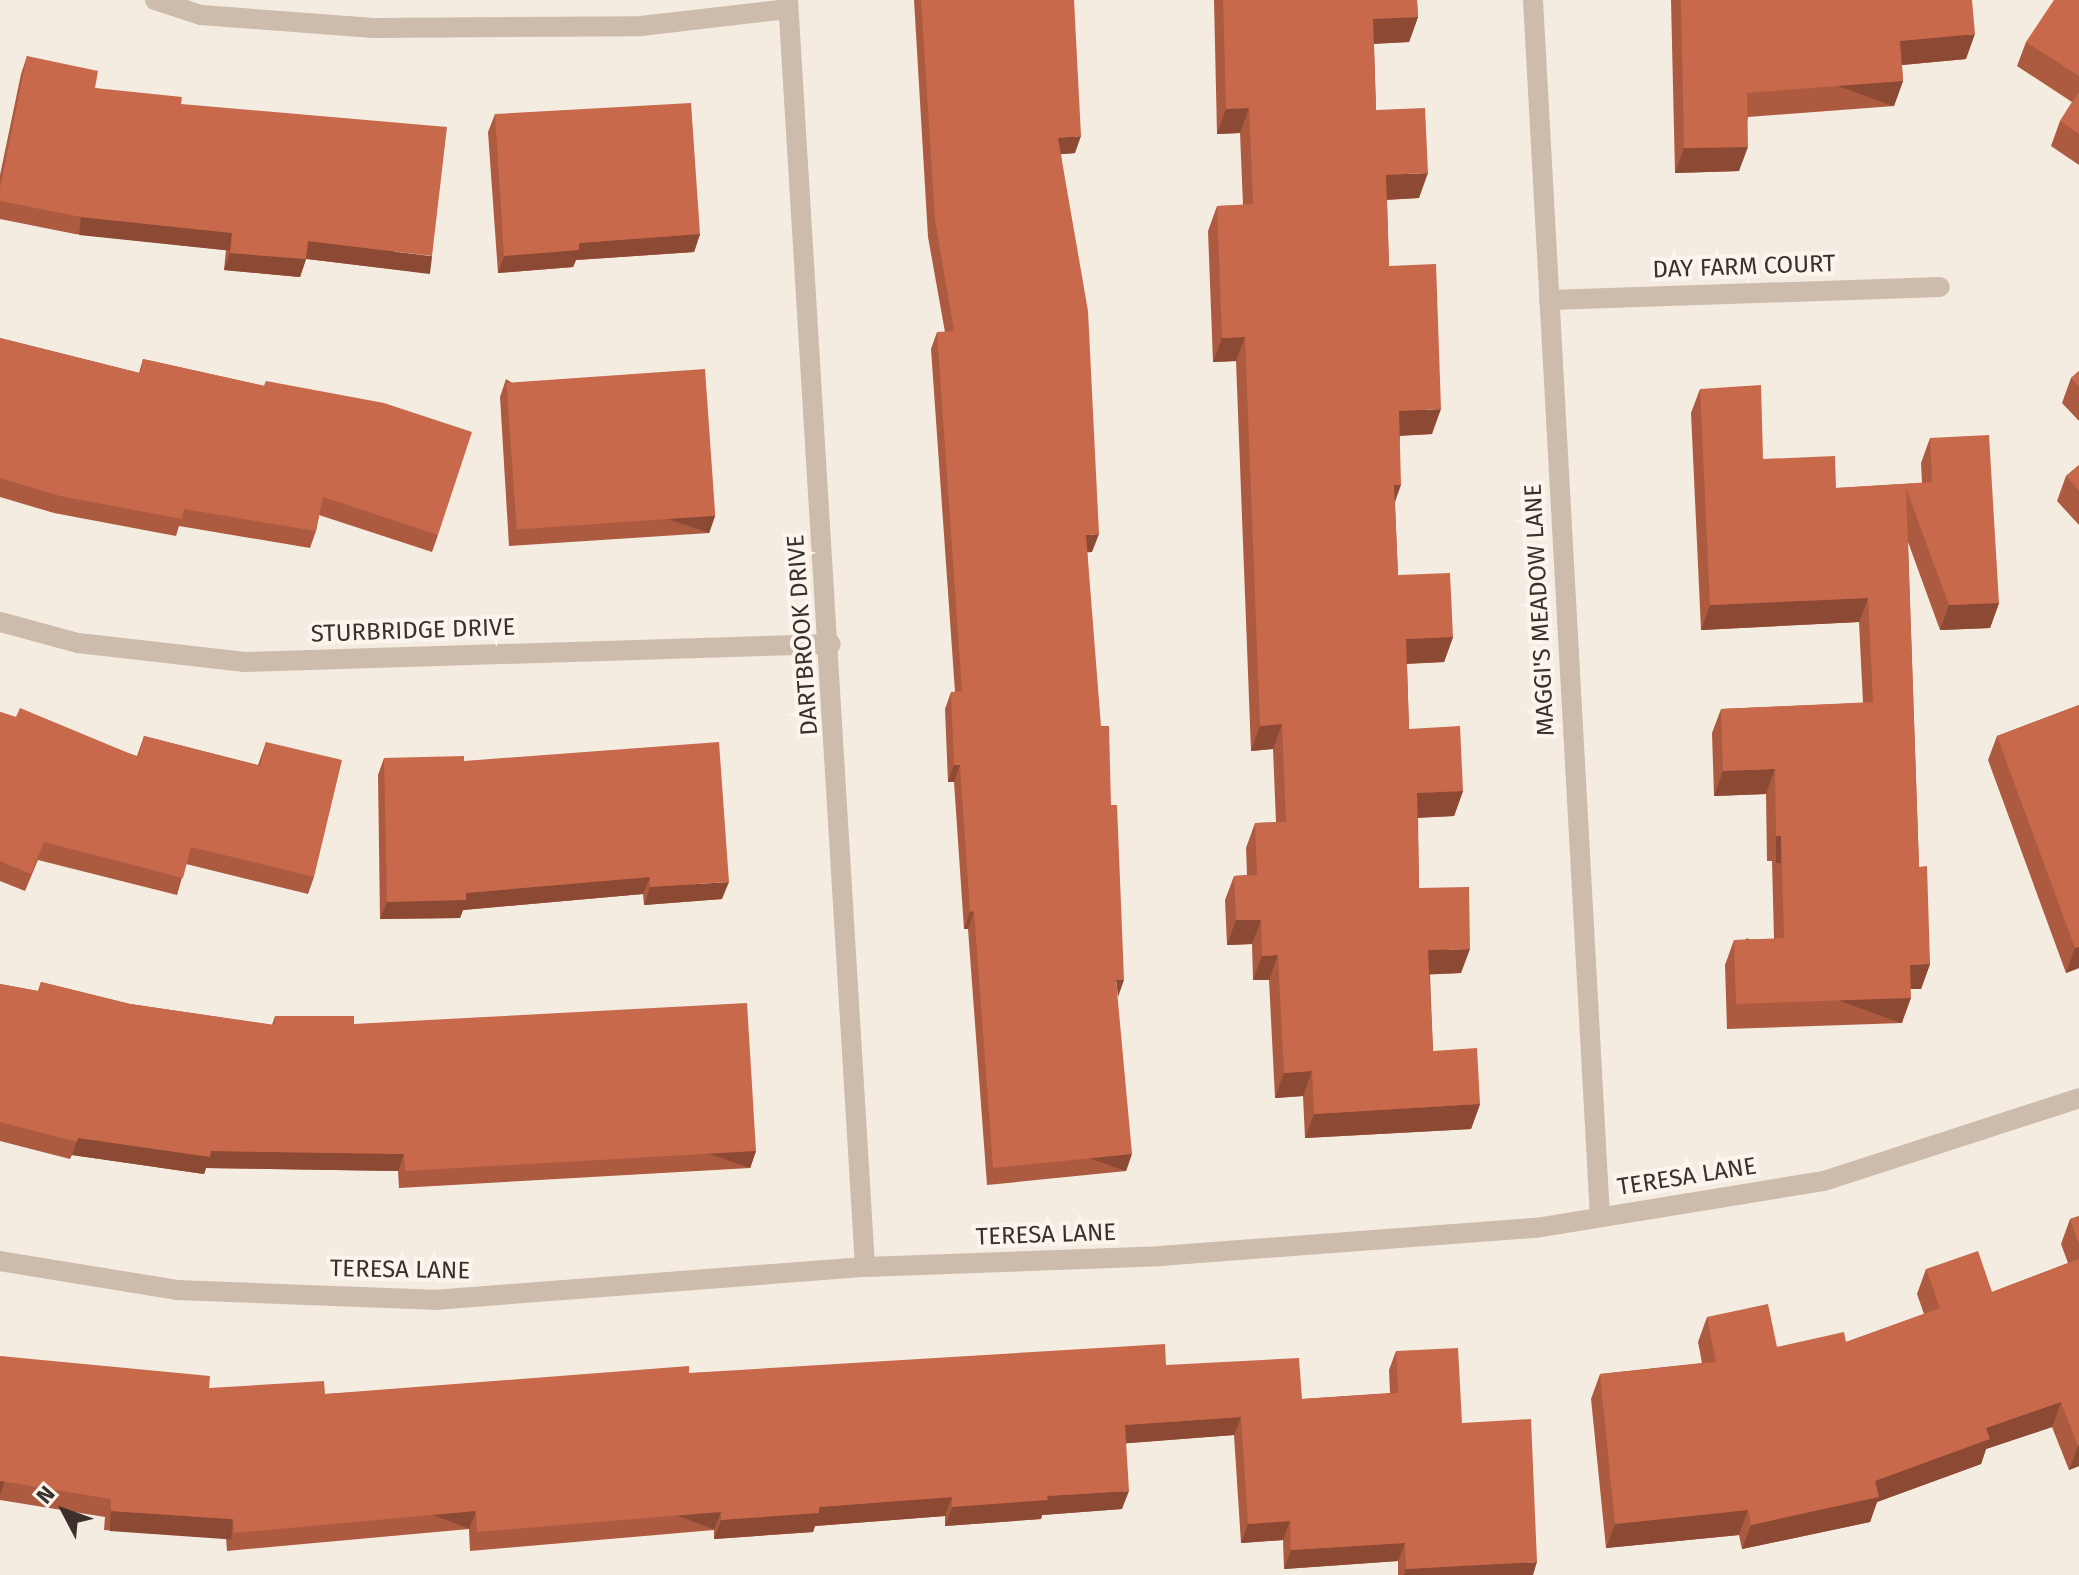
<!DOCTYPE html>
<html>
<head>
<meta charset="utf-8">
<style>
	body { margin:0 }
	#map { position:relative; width:2079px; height:1575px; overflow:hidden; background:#f4ebe1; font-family:"Fira Sans",sans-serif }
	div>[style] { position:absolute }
	.minor>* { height:20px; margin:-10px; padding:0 10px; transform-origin:10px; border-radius:10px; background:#cdbbac }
	.wall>* { inset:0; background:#ac5a40 }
	.shaded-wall>* { inset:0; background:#8c4a34; transform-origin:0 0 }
	.building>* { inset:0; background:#c8694b; transform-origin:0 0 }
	span { translate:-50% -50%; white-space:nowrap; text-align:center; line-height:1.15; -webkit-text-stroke:8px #fbf5ee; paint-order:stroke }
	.street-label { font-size:24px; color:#3b302b }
	.north { position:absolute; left:24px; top:1471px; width:80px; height:80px; -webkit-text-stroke:6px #fbf5ee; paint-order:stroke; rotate:311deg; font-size:22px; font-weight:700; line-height:32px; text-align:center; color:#3b302b }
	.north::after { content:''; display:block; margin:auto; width:28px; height:36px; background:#3b302b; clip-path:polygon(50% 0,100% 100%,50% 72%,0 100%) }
</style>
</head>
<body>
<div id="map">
	<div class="minor">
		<i style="left:155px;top:0;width:48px;rotate:18.1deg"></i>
		<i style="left:201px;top:15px;width:173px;rotate:4.3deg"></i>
		<i style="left:374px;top:28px;width:267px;rotate:-0.4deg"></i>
		<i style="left:641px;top:26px;width:148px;rotate:-6.6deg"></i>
		<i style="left:788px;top:0;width:1269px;rotate:86.52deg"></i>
		<i style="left:1533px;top:0;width:1219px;rotate:86.85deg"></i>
		<i style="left:1549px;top:300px;width:391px;rotate:-1.9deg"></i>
		<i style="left:0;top:622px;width:81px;rotate:15.1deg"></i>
		<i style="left:78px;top:643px;width:168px;rotate:6.5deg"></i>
		<i style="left:245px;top:662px;width:586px;rotate:-1.76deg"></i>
		<i style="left:0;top:1261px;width:179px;rotate:9.3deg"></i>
		<i style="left:177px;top:1290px;width:257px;rotate:2.2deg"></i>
		<i style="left:434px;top:1300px;width:432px;rotate:-4.4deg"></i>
		<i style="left:865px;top:1267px;width:295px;rotate:-2.1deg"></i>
		<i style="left:1160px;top:1256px;width:377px;rotate:-4.3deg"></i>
		<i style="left:1536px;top:1228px;width:292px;rotate:-9.3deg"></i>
		<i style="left:1824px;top:1181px;width:268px;rotate:-18deg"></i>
	</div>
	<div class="wall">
		<i style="clip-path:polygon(914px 0,1074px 0,1075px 153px,1061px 154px,1092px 552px,1087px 552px,1117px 997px,1126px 1171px,987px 1185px,968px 929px,964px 929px,954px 782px,948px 782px,945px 709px,951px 692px,955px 692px,931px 349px,937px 332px,945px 332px,928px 237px)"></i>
		<i style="clip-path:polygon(1214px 0,1417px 0,1418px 17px,1409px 42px,1374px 44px,1376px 110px,1419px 198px,1387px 200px,1389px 266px,1432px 434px,1400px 436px,1395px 503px,1398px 575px,1453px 637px,1444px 662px,1407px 664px,1409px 729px,1463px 791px,1454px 816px,1418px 818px,1419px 888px,1461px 973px,1430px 974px,1433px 1051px,1480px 1104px,1471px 1129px,1305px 1138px,1303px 1096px,1275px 1098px,1269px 980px,1253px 980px,1252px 944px,1227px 945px,1225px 900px,1234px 876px,1247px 875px,1246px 848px,1255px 823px,1276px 822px,1273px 749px,1251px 751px,1236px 361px,1213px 362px,1208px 231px,1217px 206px,1243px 205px,1240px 133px,1217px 134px)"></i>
		<i style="clip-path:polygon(1671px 0,1972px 0,1966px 59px,1902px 65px,1903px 81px,1894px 106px,1748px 117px,1739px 171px,1675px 173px)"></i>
		<i style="clip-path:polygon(2079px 0,2079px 165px,2051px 146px,2060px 121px,2072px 102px,2017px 66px,2026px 42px)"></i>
		<i style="clip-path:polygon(27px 56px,95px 88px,181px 104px,426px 273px,306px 259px,300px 277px,224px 270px,226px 250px,75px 234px,0 219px,0 175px,21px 74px)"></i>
		<i style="clip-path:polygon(495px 114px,700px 234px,694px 252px,576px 260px,573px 267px,498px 273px,488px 132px)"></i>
		<i style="clip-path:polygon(0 338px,139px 373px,143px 359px,264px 386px,266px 381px,438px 535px,432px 552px,319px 515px,316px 531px,310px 548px,179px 526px,176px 536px,54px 513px,0 497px)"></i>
		<i style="clip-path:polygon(2079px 371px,2079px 421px,2062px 403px,2071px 378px)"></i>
		<i style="clip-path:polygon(506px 379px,715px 516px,709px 533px,509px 546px,500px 397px)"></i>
		<i style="clip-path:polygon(1700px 389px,1763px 459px,1836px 488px,1922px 483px,1921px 463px,1930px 438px,1999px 603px,1990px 628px,1940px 630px,1908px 542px,1919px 867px,1930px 964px,1921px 989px,1910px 989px,1902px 1023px,1727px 1029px,1725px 965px,1734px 940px,1774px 939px,1772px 861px,1767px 861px,1766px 794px,1714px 796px,1712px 733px,1721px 709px,1863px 703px,1859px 622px,1701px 630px,1691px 413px)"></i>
		<i style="clip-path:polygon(2079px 465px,2079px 525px,2057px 501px,2066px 476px)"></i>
		<i style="clip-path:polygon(2079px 705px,2079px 968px,2066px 973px,1988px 760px,1997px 736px)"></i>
		<i style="clip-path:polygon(0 712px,137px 756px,144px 736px,258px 765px,266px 742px,314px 877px,308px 894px,186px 864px,177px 895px,38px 860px,25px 891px,0 881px)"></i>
		<i style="clip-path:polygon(384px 758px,464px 761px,722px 899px,644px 905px,643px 894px,463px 910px,460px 918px,380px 919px,378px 775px)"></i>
		<i style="clip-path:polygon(41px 982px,130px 1004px,272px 1025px,275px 1016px,354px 1024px,756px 1151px,750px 1168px,399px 1188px,398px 1171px,206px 1168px,204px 1174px,72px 1155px,70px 1159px,0 1141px,0 984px,38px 991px)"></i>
		<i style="clip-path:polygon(2079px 1216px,2079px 1466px,2069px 1470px,2052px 1427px,1986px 1449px,1981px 1464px,1877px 1502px,1870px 1522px,1742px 1549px,1739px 1535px,1606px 1548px,1591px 1399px,1600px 1374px,1702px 1363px,1698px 1342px,1707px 1317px,1777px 1347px,1846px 1342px,1924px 1314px,1917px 1294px,1926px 1269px,1992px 1292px,2068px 1263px,2061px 1244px,2070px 1219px)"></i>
		<i style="clip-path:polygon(1396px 1351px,1462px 1423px,1533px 1575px,1398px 1575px,1398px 1561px,1284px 1569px,1283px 1540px,1241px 1543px,1234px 1435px,1126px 1443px,1122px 1509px,1042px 1515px,1041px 1519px,945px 1526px,945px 1516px,815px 1526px,813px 1532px,714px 1539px,714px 1530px,470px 1551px,469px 1529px,227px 1551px,226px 1538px,104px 1530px,105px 1517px,0 1500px,0 1356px,209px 1388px,325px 1394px,689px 1373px,1166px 1365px,1302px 1399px,1390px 1393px,1389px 1370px)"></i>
	</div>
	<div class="shaded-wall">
		<i style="clip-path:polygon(1418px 17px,1409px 42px,1364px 44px,1373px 19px)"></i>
		<i style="clip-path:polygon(1975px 34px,1966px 59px,1891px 66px,1900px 41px)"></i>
		<i style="left:1903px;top:81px;width:27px;height:156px;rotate:110deg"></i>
		<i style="clip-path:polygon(1249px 108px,1240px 133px,1217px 134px,1226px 109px)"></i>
		<i style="clip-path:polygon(1081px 136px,1075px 153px,1052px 155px,1058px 138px)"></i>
		<i style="clip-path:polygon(1748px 147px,1739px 171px,1675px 173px,1684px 148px)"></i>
		<i style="clip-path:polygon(1428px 173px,1419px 198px,1377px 200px,1386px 175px)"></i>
		<i style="left:81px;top:217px;width:152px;height:18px;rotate:6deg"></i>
		<i style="clip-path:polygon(700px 234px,694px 252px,576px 260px,573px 267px,498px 273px,504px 256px,579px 243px)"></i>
		<i style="left:308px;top:241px;width:125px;height:18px;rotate:7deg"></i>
		<i style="clip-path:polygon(230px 253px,306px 259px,300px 277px,224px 270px)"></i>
		<i style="clip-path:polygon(1245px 337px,1236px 361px,1213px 362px,1222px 338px)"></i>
		<i style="clip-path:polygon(1441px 409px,1432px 434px,1390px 436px,1399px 411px)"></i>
		<i style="clip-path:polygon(1394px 485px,1401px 485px,1392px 510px)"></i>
		<i style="left:715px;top:516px;width:18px;height:199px;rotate:109deg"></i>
		<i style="clip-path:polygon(1099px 534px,1092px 552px,1080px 553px,1086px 535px)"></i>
		<i style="clip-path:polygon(1868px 598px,1859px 622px,1701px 630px,1710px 605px)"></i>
		<i style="clip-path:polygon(1999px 603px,1990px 628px,1940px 630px,1949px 605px)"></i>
		<i style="clip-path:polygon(1453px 637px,1444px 662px,1397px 664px,1406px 639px)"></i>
		<i style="clip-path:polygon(1282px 724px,1273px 749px,1251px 751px,1260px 726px)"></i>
		<i style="clip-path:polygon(954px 765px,960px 765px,954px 782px,948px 782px)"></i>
		<i style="clip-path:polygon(1775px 769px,1766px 794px,1714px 796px,1723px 771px)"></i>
		<i style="clip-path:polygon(1463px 791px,1454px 816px,1408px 818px,1417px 793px)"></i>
		<i style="left:1776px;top:836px;width:5px;height:27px"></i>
		<i style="clip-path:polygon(650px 877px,643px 894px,463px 910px,460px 918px,380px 919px,387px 902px,466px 893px)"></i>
		<i style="clip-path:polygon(729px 882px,722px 899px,644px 905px,650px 887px)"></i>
		<i style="clip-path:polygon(974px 911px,968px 929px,964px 929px,970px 912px)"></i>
		<i style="clip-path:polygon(1236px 920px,1261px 920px,1252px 944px,1227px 945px)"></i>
		<i style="clip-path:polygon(2079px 947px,2079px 968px,2066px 973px,2075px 948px)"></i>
		<i style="clip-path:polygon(1470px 949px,1461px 973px,1419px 975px,1428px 950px)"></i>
		<i style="clip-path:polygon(1278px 955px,1269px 980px,1253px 980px,1262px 956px)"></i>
		<i style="clip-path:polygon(1930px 964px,1921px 989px,1901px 989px,1910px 965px)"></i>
		<i style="clip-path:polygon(1116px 980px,1124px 980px,1118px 997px)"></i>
		<i style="left:1911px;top:998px;width:27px;height:175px;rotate:110deg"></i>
		<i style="clip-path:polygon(1312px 1071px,1303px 1096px,1275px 1098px,1284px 1073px)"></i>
		<i style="clip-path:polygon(1480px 1104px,1471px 1129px,1305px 1138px,1314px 1114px)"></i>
		<i style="clip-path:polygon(78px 1138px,211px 1151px,404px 1154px,398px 1171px,206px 1168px,204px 1174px,72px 1155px)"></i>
		<i style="left:756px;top:1151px;width:18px;height:352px;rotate:109deg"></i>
		<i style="left:1132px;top:1154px;width:18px;height:140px;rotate:109deg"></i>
		<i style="clip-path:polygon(2061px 1402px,2052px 1427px,1986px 1449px,1981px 1464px,1877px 1502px,1870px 1522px,1742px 1549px,1751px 1525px,1875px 1481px,1986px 1428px)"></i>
		<i style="clip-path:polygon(1241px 1417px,1234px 1435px,1118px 1444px,1125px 1425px)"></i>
		<i style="clip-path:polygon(2079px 1445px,2079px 1466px,2069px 1470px,2078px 1446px)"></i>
		<i style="clip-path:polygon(0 1481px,5px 1481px,0 1495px)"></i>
		<i style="clip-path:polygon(1129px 1491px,1122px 1509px,1042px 1515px,1041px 1519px,945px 1526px,952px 1507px,1047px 1496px)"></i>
		<i style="clip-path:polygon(952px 1497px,945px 1516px,815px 1526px,813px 1532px,714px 1539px,721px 1520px,819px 1507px)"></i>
		<i style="clip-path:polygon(1748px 1510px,1739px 1535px,1606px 1548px,1615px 1524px)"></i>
		<i style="left:111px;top:1511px;width:122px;height:20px;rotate:4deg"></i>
		<i style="left:476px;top:1511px;width:19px;height:243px;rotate:111deg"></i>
		<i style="left:721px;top:1512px;width:19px;height:245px;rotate:111deg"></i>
		<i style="clip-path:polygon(1290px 1521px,1283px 1540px,1241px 1543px,1248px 1524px)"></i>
		<i style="clip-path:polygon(1405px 1543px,1398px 1561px,1284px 1569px,1291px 1550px)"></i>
		<i style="clip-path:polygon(1537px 1562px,1533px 1575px,1404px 1575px,1406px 1569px)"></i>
	</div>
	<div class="building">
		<i style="clip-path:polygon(921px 0,1074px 0,1081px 136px,1058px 138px,1088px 311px,1099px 534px,1086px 535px,1101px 726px,1109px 726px,1111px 805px,1117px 805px,1124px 980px,1116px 980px,1132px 1154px,993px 1168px,974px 911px,970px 912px,960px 765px,954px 765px,951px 692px,962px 691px,937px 332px,954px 331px,935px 220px)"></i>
		<i style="clip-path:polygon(1223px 0,1417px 0,1418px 17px,1373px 19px,1376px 110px,1425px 108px,1428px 173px,1386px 175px,1389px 266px,1436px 264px,1441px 409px,1399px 411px,1401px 485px,1394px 485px,1398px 575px,1450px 573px,1453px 637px,1406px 639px,1409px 729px,1460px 726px,1463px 791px,1417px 793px,1419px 888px,1469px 887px,1470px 949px,1428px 950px,1433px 1051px,1477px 1048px,1480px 1104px,1314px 1114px,1312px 1071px,1284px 1073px,1278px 955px,1262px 956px,1261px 920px,1236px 920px,1234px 876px,1257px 875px,1255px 823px,1286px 822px,1282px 724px,1260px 726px,1245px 337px,1222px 338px,1217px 206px,1253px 204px,1249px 108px,1226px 109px)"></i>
		<i style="clip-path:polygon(1681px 0,1972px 0,1975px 34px,1900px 41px,1903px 81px,1747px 93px,1748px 147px,1684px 148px)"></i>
		<i style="clip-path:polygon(2054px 0,2079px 0,2079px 76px,2026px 42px)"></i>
		<i style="clip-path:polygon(27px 56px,98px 71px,95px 88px,182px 97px,181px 104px,447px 127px,432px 256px,308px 241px,306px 259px,230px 253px,232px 233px,81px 217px,0 201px,0 188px)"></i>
		<i style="clip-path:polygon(2079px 92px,2079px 134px,2060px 121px)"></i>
		<i style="clip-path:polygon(691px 103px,700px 234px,579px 243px,579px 250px,504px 256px,495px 114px)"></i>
		<i style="clip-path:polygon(0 338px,140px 373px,143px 359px,265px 386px,266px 381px,384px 403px,472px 432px,438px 535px,323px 497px,316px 531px,184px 509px,182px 519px,60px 496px,0 478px)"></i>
		<i style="left:705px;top:369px;width:147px;height:199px;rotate:86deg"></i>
		<i style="clip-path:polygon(2079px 371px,2079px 386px,2071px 378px)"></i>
		<i style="clip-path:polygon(1761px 385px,1763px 459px,1835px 456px,1836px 488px,1932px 482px,1930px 438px,1989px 435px,1999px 603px,1949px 605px,1906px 488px,1919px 867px,1927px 866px,1930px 964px,1910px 965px,1911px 998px,1736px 1004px,1734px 940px,1784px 938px,1781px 836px,1776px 836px,1775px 769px,1723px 771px,1721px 709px,1873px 702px,1868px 598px,1710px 605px,1700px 389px)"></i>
		<i style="clip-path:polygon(2079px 465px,2079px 491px,2066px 476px)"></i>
		<i style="clip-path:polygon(2079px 705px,2079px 947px,2075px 948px,1997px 736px)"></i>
		<i style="clip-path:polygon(20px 708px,138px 757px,144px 736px,260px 766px,266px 742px,342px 760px,314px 877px,191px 847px,183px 878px,44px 842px,31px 874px,0 861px,0 712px,16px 717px)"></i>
		<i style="clip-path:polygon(719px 742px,729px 882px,650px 887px,650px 877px,466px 893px,466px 900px,387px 902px,384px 758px,464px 756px,464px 761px)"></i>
		<i style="clip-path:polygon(41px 982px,130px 1004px,275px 1025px,275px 1016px,354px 1016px,354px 1024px,747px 1003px,756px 1151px,405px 1171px,404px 1154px,211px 1151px,210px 1157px,78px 1138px,77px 1142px,0 1122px,0 984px,38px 991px)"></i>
		<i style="clip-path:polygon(2079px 1216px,2079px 1244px,2070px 1219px)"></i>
		<i style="clip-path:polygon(1978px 1251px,1992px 1292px,2079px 1259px,2079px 1445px,2078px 1446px,2061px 1402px,1986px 1428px,1990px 1439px,1875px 1481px,1879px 1497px,1751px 1525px,1748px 1510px,1615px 1524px,1600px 1374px,1716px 1362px,1707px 1317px,1768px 1304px,1777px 1347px,1844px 1332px,1846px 1342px,1940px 1308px,1926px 1269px)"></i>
		<i style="clip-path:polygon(1165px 1344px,1166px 1365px,1299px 1358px,1302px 1399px,1398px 1393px,1396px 1351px,1458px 1348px,1462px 1423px,1531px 1419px,1537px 1562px,1406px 1569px,1405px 1543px,1291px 1550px,1290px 1521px,1248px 1524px,1241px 1417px,1125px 1425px,1129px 1491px,1047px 1496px,1048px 1500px,952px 1507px,952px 1497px,819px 1507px,819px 1513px,721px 1520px,721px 1512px,477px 1532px,476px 1511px,234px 1533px,233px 1519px,111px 1511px,111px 1499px,0 1481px,0 1356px,210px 1376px,209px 1388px,324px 1381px,325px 1394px,689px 1366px,689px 1373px)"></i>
	</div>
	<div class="street-label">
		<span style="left:1744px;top:267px;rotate:-2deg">DAY FARM COURT</span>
		<span style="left:1540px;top:610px;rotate:-93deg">MAGGI'S MEADOW LANE</span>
		<span style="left:413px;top:631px;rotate:-2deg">STURBRIDGE DRIVE</span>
		<span style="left:803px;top:635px;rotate:-94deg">DARTBROOK DRIVE</span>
		<span style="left:1687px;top:1177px;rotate:-9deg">TERESA LANE</span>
		<span style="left:1046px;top:1235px;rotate:-2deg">TERESA LANE</span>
		<span style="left:400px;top:1270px;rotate:1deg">TERESA LANE</span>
	</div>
	<div class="north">N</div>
</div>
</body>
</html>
